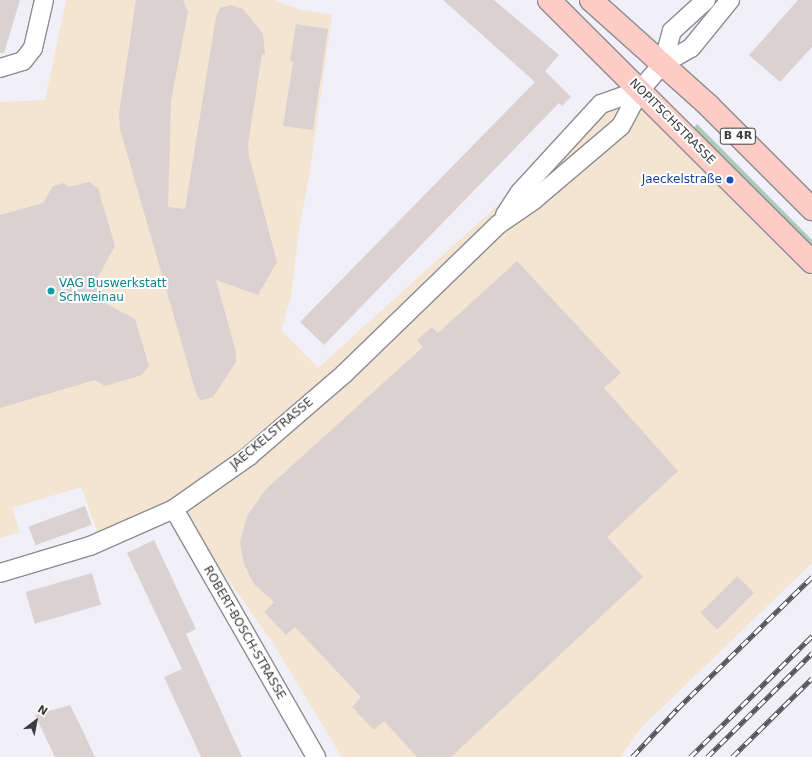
<!DOCTYPE html>
<html>
<head>
<meta charset="utf-8">
<style>
	body { margin:0 }
	#map { position:relative; width:812px; height:757px; overflow:hidden; background:#f1f0f8; font-family:"DejaVu Sans",sans-serif }
	div>[style] { position:absolute }
	.industrial>* { inset:0; background:#f4e4d2 }
	.green>* { inset:0; background:#accbbb }
	.building>* { inset:0; background:#dbd1d0; transform-origin:0 0 }
	.roads { filter:drop-shadow(1px 0 #8d8c93) drop-shadow(-1px 0 #8d8c93) drop-shadow(0 1px #8d8c93) drop-shadow(0 -1px #8d8c93) }
	.minor>* { height:18px; margin:-9px; padding:0 9px; transform-origin:9px; border-radius:9px; background:#fff }
	.primary>* { height:22px; margin:-11px; padding:0 11px; transform-origin:11px; border-radius:11px; background:#fdcdc5 }
	.rail>* { height:4.5px; margin-top:-2.25px; transform-origin:0; background:repeating-linear-gradient(90deg,#fff 0 9px,#555458 0 18px); box-sizing:border-box; border-block:1px solid #555458 }
	.dots>* { width:11px; height:11px; translate:-50% -50%; box-sizing:border-box; border:2px solid #fff; border-radius:50% }
	span { translate:-50% -50%; white-space:nowrap; text-align:center; line-height:1.15; -webkit-text-stroke:4px #fff; paint-order:stroke }
	.shield-label span { padding:1px 3px; background:#fff; border:1px solid; border-radius:3px; -webkit-text-stroke-width:0 }
	.shield-label { font-size:11px; color:#3c3b3e; font-weight:700 }
	.street-label { font-size:12px; color:#3c3b3e }
	.transit-label { font-size:12px; color:#164399 }
	.right { translate:-100% -50%; text-align:right }
	.culture-label { font-size:12px; color:#0d838f }
	.left { translate:0 -50%; text-align:left }
	.north { position:absolute; left:16px; top:701px; width:40px; height:40px; -webkit-text-stroke:3px #fff; paint-order:stroke; rotate:32deg; font-size:11px; font-weight:700; line-height:16px; text-align:center; color:#3c3b3e }
	.north::after { content:''; display:block; margin:auto; width:14px; height:18px; background:#3c3b3e; clip-path:polygon(50% 0,100% 100%,50% 72%,0 100%) }
</style>
</head>
<body>
<div id="map">
	<div class="industrial">
		<i style="clip-path:polygon(66px 0,275px 0,298px 9px,332px 15px,310px 171px,299px 230px,291px 297px,281px 330px,318px 368px,633px 83px,812px 260px,812px 563px,642px 727px,620px 757px,342px 757px,272px 642px,174px 503px,99px 537px,81px 487px,12px 508px,20px 532px,0 538px,0 102px,45px 100px)"></i>
	</div>
	<div class="green">
		<i style="clip-path:polygon(697px 124px,812px 240px,812px 249px,692px 130px)"></i>
	</div>
	<div class="building">
		<i style="clip-path:polygon(0 0,20px 0,4px 53px,0 53px)"></i>
		<i style="clip-path:polygon(136px 0,183px 0,188px 12px,171px 101px,168px 207px,185px 209px,216px 17px,220px 8px,230px 5px,243px 9px,263px 34px,265px 54px,262px 54px,248px 144px,249px 156px,277px 262px,258px 295px,216px 280px,236px 352px,236px 362px,213px 397px,207px 399px,200px 400px,196px 393px,120px 129px,119px 114px)"></i>
		<i style="clip-path:polygon(443px 0,494px 0,559px 55px,545px 71px,571px 97px,562px 106px,559px 103px,324px 345px,300px 322px,535px 82px)"></i>
		<i style="clip-path:polygon(798px 0,812px 0,812px 47px,780px 82px,749px 55px)"></i>
		<i style="clip-path:polygon(296px 24px,328px 29px,313px 130px,283px 126px,293px 62px,290px 61px)"></i>
		<i style="clip-path:polygon(89px 182px,98px 188px,115px 246px,98px 277px,107px 304px,135px 319px,149px 366px,142px 375px,105px 386px,95px 380px,0 408px,0 215px,43px 203px,53px 186px,64px 183px,69px 187px)"></i>
		<i style="clip-path:polygon(517px 261px,621px 373px,604px 388px,678px 471px,607px 537px,643px 577px,451px 757px,417px 757px,384px 721px,374px 730px,352px 707px,361px 697px,295px 627px,286px 635px,264px 612px,274px 602px,254px 584px,244px 564px,240px 542px,247px 516px,265px 490px,423px 347px,417px 340px,432px 327px,438px 333px)"></i>
		<i style="left:85px;top:506px;width:20px;height:60px;rotate:70deg"></i>
		<i style="clip-path:polygon(154px 540px,196px 629px,186px 634px,242px 757px,201px 757px,164px 677px,182px 669px,127px 553px)"></i>
		<i style="left:92px;top:573px;width:33px;height:69px;rotate:74deg"></i>
		<i style="left:737px;top:576px;width:24px;height:52px;rotate:45deg"></i>
		<i style="clip-path:polygon(70px 705px,80px 725px,95px 757px,55px 757px,35px 715px)"></i>
	</div>
	<div class="roads">
		<div class="minor">
			<i style="left:663px;top:64px;width:34px;rotate:-75deg"></i>
			<i style="left:672px;top:31px;width:46px;rotate:-42.4deg"></i>
			<i style="left:0;top:68px;width:24px;rotate:-17deg"></i>
			<i style="left:23px;top:61px;width:16px;rotate:-52deg"></i>
			<i style="left:33px;top:48px;width:49px;rotate:-77.1deg"></i>
			<i style="left:505px;top:215px;width:27px;rotate:-57deg"></i>
			<i style="left:520px;top:192px;width:120px;rotate:-47.4deg"></i>
			<i style="left:601px;top:104px;width:41px;rotate:-19.7deg"></i>
			<i style="left:174px;top:509px;width:286px;rotate:60.2deg"></i>
			<i style="left:0;top:573px;width:94px;rotate:-16.7deg"></i>
			<i style="left:90px;top:546px;width:92px;rotate:-23.8deg"></i>
			<i style="left:174px;top:509px;width:92px;rotate:-35.2deg"></i>
			<i style="left:249px;top:456px;width:125px;rotate:-40.8deg"></i>
			<i style="left:344px;top:374px;width:216px;rotate:-44.1deg"></i>
			<i style="left:499px;top:224px;width:42px;rotate:-34.4deg"></i>
			<i style="left:534px;top:200px;width:114px;rotate:-40.4deg"></i>
			<i style="left:621px;top:126px;width:41px;rotate:-62.2deg"></i>
			<i style="left:640px;top:90px;width:35px;rotate:-49deg"></i>
			<i style="left:663px;top:64px;width:32px;rotate:-30deg"></i>
			<i style="left:691px;top:48px;width:62px;rotate:-50.9deg"></i>
		</div>
		<div class="primary">
			<i style="left:549px;top:0;width:371px;rotate:44.9deg"></i>
			<i style="left:591px;top:0;width:159px;rotate:41.9deg"></i>
			<i style="left:709px;top:106px;width:146px;rotate:45deg"></i>
		</div>
	</div>
	<div class="rail">
		<i style="left:632px;top:757px;width:66px;rotate:-46.8deg"></i>
		<i style="left:677px;top:709px;width:189px;rotate:-44.4deg"></i>
		<i style="left:690px;top:757px;width:172px;rotate:-44.8deg"></i>
		<i style="left:707px;top:757px;width:148px;rotate:-44.7deg"></i>
		<i style="left:732px;top:757px;width:112px;rotate:-44.6deg"></i>
	</div>
	<div class="dots">
		<i style="left:730px;top:180px;background:#1a4fb4"></i>
		<i style="left:51px;top:291px;background:#0f9aa8"></i>
	</div>
	<div class="shield-label">
		<span style="left:738px;top:136px">B 4R</span>
	</div>
	<div class="street-label">
		<span style="left:672px;top:122px;rotate:45deg">NOPITSCHSTRASSE</span>
		<span style="left:272px;top:434px;rotate:-40deg">JAECKELSTRASSE</span>
		<span style="left:244px;top:633px;rotate:60deg">ROBERT-BOSCH-STRASSE</span>
	</div>
	<div class="transit-label">
		<span class="right" style="left:722px;top:180px">Jaeckelstraße</span>
	</div>
	<div class="culture-label">
		<span class="left" style="left:59px;top:291px">VAG Buswerkstatt<br>Schweinau</span>
	</div>
	<div class="north">N</div>
</div>
</body>
</html>
